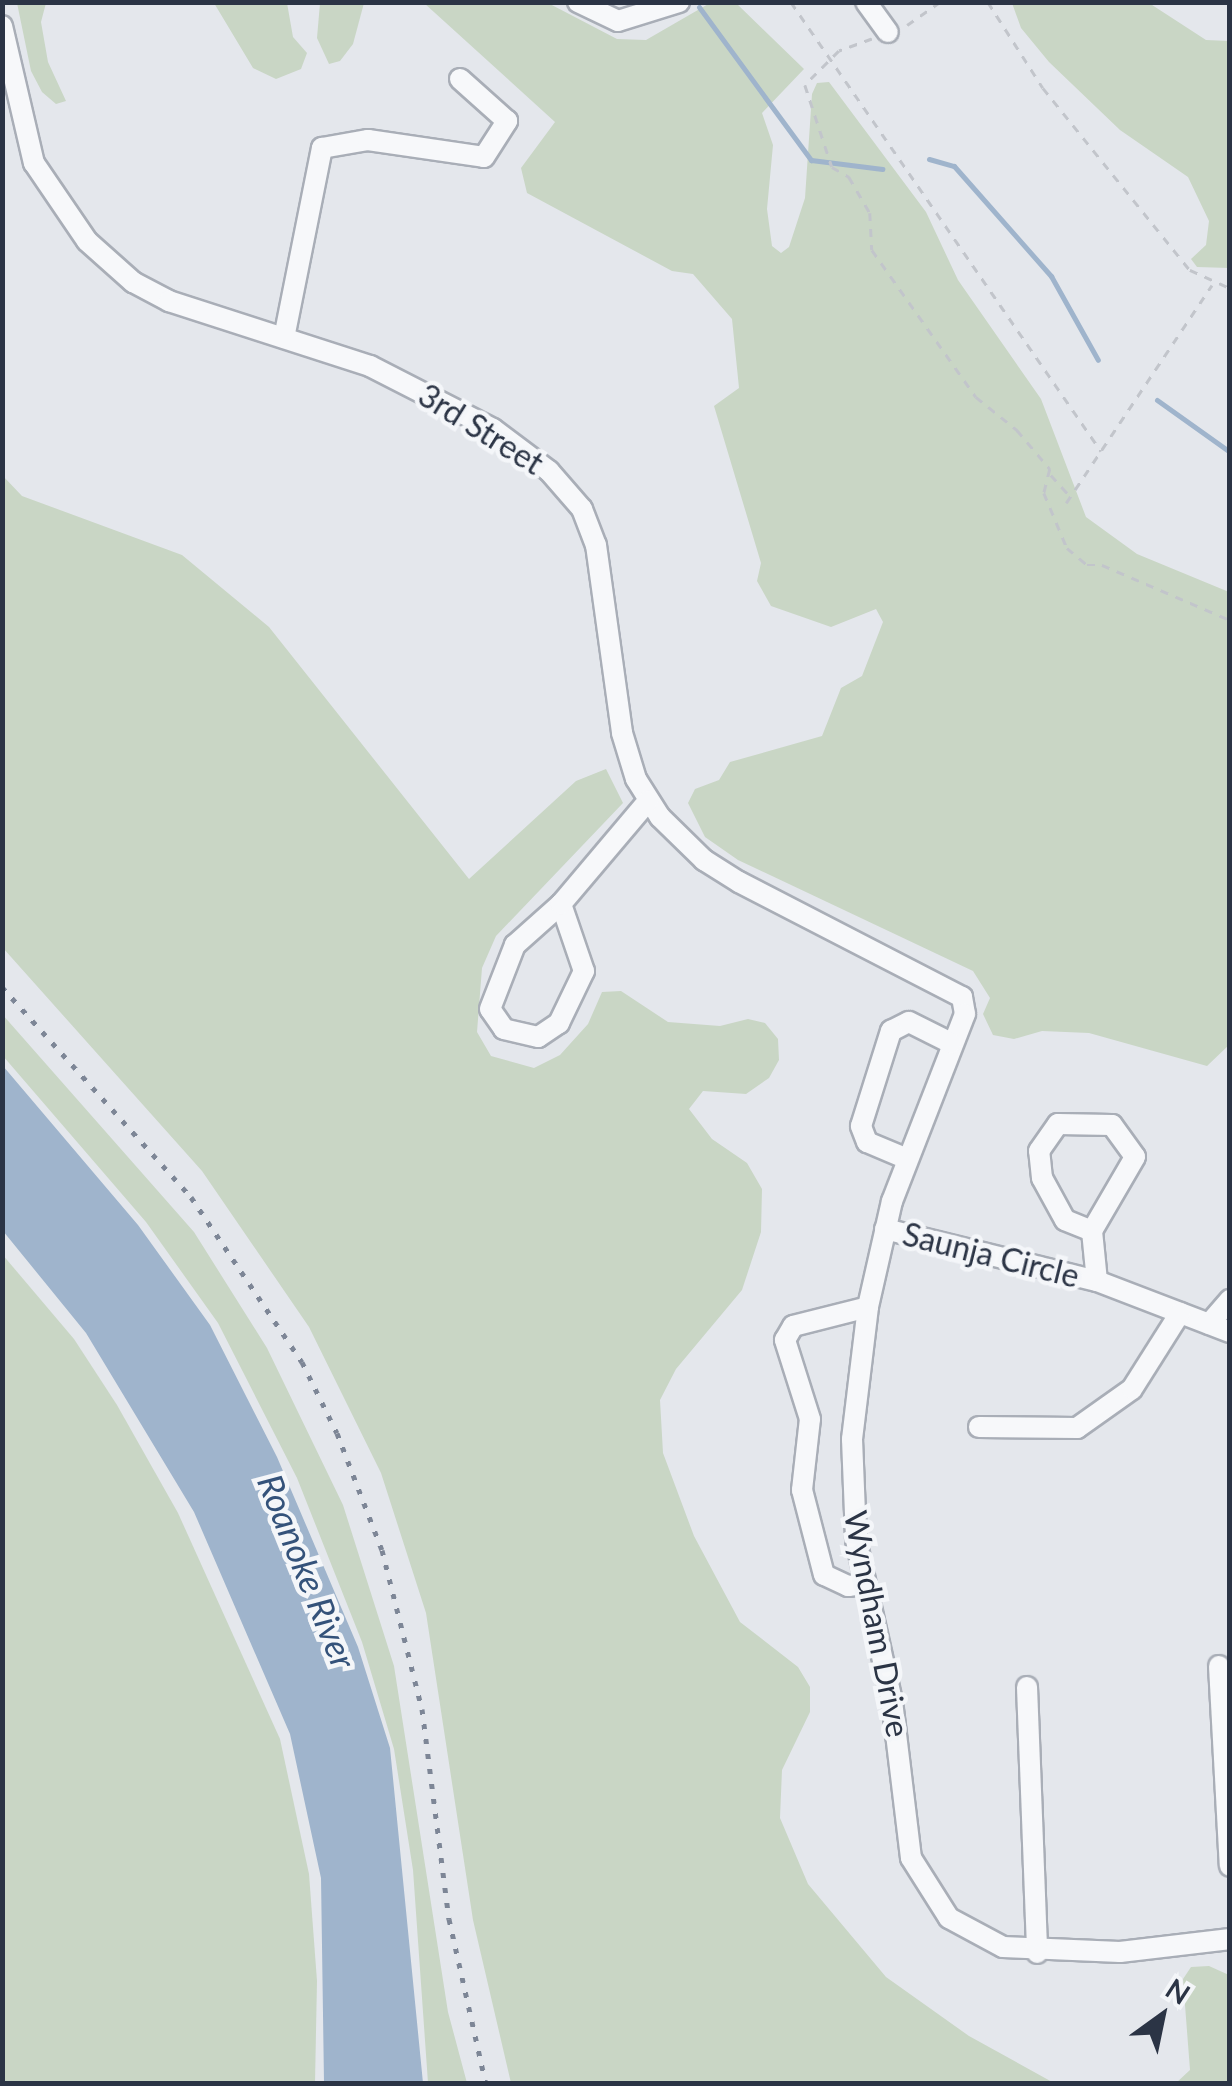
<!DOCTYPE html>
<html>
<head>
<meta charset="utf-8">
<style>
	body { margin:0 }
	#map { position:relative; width:1232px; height:2086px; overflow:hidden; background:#e4e7ec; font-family:Lato,sans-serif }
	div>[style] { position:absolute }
	.green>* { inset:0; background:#c9d6c5 }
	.water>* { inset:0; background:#9fb4cc }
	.stream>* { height:5px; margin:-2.5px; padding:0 2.5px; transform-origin:2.5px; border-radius:2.5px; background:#9fb4cc }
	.path>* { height:2.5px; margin-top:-1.25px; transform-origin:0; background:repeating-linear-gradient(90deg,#c2c5cb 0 8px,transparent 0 16px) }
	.roads { filter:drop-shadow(2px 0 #a9aeb7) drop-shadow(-2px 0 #a9aeb7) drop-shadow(0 2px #a9aeb7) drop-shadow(0 -2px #a9aeb7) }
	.minor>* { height:20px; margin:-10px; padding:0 10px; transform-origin:10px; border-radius:10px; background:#f7f8fa }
	.rail>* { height:5px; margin-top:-2.5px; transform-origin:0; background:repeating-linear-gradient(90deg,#7d8696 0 5px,transparent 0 15px) }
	span { translate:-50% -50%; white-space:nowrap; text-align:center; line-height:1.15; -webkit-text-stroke:9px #f4f6f9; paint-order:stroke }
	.street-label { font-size:32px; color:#2b3445 }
	.water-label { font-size:35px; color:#34527a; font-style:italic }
	.frame { position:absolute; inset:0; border:5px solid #2b3445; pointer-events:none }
	.north { position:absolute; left:1112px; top:1966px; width:100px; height:100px; -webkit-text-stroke:8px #f4f6f9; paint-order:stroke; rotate:33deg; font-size:28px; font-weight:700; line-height:40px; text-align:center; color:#2b3445 }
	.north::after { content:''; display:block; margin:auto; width:35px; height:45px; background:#2b3445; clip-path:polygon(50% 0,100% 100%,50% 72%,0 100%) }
</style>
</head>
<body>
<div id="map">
	<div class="green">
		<i style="clip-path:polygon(17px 3px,46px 3px,41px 22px,48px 62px,66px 101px,56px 104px,42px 92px,31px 71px)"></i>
		<i style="clip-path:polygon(214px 3px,287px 3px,293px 37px,307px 53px,301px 69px,276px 79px,253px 68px)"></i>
		<i style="clip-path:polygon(320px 3px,364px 3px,353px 44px,340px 61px,329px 64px,317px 38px)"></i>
		<i style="clip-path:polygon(424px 3px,548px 3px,617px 39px,646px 40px,710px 3px,736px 3px,804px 69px,762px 113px,773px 145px,767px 209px,772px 246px,781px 253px,789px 247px,805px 198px,812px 94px,817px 83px,829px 82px,926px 212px,958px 280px,1041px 399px,1086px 517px,1137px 554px,1229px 592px,1230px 1044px,1207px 1066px,1089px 1033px,1042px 1031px,1014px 1039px,993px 1035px,983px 1014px,990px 998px,973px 971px,738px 860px,705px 837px,688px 803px,695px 789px,719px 780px,730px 762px,822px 736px,841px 688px,862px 676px,883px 622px,876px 609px,831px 627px,771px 606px,757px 581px,761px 563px,714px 406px,739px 388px,732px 319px,693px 274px,672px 271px,527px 193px,521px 168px,555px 122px)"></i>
		<i style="clip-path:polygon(1012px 3px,1149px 3px,1206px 40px,1229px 41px,1229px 268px,1197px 267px,1191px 259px,1206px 245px,1209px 221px,1188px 177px,1120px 130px,1049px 62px,1021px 28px)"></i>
		<i style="clip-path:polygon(3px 476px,22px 496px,182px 555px,269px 627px,469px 879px,576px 781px,606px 769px,623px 803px,496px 936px,482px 968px,477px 1032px,491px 1056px,534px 1068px,560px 1055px,588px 1024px,602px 992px,621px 991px,668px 1022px,720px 1026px,748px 1019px,765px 1023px,778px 1039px,779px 1060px,769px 1078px,746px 1094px,703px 1091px,689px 1109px,712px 1139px,747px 1163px,762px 1189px,761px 1232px,742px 1290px,676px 1369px,660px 1400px,663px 1453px,694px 1536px,740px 1622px,798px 1667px,810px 1687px,810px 1712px,782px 1770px,780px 1818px,808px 1884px,886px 1977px,969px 2036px,1054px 2083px,511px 2083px,473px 1920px,426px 1613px,381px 1473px,309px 1327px,202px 1171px,3px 948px)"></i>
		<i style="clip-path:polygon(2px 1014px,194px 1232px,267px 1348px,343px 1505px,394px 1666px,448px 2012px,467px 2083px,428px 2083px,413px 1870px,394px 1749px,362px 1642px,297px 1478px,218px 1323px,146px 1222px,3px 1056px)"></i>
		<i style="clip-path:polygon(2px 1254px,74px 1339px,117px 1405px,178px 1513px,280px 1739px,309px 1874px,317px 1981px,315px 2083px,3px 2083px)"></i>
		<i style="clip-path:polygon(1209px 1966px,1229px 1975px,1229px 2083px,1176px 2083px,1190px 2070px,1183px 1979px,1191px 1967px)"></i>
	</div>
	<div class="water">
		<i style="clip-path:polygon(3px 1066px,138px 1225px,210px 1325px,277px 1457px,358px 1647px,390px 1748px,423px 2083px,324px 2083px,321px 1878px,290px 1734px,194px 1512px,86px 1333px,3px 1231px)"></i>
	</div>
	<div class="stream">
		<i style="left:699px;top:7px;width:190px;rotate:53.8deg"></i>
		<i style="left:811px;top:160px;width:72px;rotate:7.2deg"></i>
		<i style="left:929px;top:159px;width:26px;rotate:16deg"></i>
		<i style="left:954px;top:166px;width:147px;rotate:48.6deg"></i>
		<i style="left:1051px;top:276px;width:96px;rotate:60.8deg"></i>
		<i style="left:1157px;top:400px;width:90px;rotate:35.5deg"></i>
	</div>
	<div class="path">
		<i style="left:791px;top:2px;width:546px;rotate:55.38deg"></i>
		<i style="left:988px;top:2px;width:102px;rotate:57.4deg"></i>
		<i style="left:1043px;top:88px;width:234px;rotate:51.1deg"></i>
		<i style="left:1190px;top:270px;width:44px;rotate:24.2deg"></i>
		<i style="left:907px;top:25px;width:40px;rotate:-34.9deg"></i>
		<i style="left:872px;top:39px;width:35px;rotate:160deg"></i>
		<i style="left:839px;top:51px;width:48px;rotate:135deg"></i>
		<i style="left:805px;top:85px;width:86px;rotate:71.8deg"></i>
		<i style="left:832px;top:167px;width:20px;rotate:30deg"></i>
		<i style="left:849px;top:177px;width:42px;rotate:59.7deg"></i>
		<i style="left:870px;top:213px;width:37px;rotate:87deg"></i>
		<i style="left:872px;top:250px;width:180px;rotate:54.7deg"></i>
		<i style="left:976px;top:397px;width:53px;rotate:38.8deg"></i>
		<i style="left:1017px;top:430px;width:51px;rotate:49.8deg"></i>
		<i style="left:1050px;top:469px;width:25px;rotate:104deg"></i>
		<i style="left:1044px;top:493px;width:60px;rotate:67.3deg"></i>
		<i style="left:1067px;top:548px;width:26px;rotate:40deg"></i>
		<i style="left:1087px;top:565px;width:15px"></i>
		<i style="left:1102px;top:565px;width:139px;rotate:23.3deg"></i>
		<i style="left:1051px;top:475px;width:27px;rotate:48deg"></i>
		<i style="left:1066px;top:503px;width:262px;rotate:-56.2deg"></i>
	</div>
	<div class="roads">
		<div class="minor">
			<i style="left:578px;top:2px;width:44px;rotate:25.4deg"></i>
			<i style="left:618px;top:21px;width:64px;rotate:-17.3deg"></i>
			<i style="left:866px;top:2px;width:37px;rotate:54deg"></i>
			<i style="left:2px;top:26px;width:141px;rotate:76.9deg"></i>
			<i style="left:34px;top:163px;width:94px;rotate:55.8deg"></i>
			<i style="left:87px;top:241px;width:62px;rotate:41.7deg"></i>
			<i style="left:133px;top:282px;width:41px;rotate:27.8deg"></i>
			<i style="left:169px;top:301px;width:211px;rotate:17.9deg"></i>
			<i style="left:370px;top:366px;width:138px;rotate:27.1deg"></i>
			<i style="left:493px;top:429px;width:70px;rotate:36.9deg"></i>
			<i style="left:549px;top:471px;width:50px;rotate:49deg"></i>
			<i style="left:582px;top:509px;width:39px;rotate:69deg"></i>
			<i style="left:596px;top:545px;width:190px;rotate:82.1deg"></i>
			<i style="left:622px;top:733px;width:48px;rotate:73.1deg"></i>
			<i style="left:636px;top:779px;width:45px;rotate:57.7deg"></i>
			<i style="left:660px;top:817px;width:62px;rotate:44.3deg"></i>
			<i style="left:704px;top:860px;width:41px;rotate:32.2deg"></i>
			<i style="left:739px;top:882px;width:251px;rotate:27.3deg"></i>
			<i style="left:962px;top:997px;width:17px;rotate:80deg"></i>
			<i style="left:965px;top:1014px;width:201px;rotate:111.3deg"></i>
			<i style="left:892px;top:1201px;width:109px;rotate:102.8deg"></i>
			<i style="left:868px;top:1307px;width:133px;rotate:96.9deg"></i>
			<i style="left:852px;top:1439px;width:101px;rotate:87.7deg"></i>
			<i style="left:856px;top:1540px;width:165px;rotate:77.4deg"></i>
			<i style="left:892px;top:1701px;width:158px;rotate:83.1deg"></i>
			<i style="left:911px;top:1858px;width:71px;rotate:57.7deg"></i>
			<i style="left:949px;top:1918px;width:61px;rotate:28.2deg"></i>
			<i style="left:1003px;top:1947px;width:117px;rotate:2.4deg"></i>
			<i style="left:1120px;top:1952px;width:111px;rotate:-6.7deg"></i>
			<i style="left:284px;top:338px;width:194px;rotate:-78.7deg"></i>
			<i style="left:322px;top:148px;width:47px;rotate:-9.9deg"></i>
			<i style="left:368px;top:140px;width:117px;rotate:8.3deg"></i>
			<i style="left:484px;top:157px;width:43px;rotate:-57.4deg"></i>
			<i style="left:507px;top:121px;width:63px;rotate:-138.2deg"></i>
			<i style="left:561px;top:904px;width:71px;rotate:71.1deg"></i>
			<i style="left:584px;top:971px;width:58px;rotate:115.7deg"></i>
			<i style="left:559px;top:1023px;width:25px;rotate:146deg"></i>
			<i style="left:538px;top:1037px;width:35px;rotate:-167deg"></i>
			<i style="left:504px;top:1029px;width:24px;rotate:-125deg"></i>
			<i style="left:490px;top:1009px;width:69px;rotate:-68.7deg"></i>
			<i style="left:515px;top:945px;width:62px;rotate:-41.7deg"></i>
			<i style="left:561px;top:904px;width:135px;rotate:-49.8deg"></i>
			<i style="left:905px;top:1158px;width:41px;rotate:-157.2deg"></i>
			<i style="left:867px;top:1142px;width:17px;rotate:-111deg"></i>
			<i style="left:861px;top:1126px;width:100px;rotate:-72.5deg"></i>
			<i style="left:891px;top:1031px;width:20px;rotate:-27deg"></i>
			<i style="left:909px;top:1022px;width:47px;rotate:26.6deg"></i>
			<i style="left:885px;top:1229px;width:218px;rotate:13.8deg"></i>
			<i style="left:1097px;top:1281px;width:142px;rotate:21deg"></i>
			<i style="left:1092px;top:1231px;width:29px;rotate:-158deg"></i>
			<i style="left:1065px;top:1220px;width:48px;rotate:-118.7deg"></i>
			<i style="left:1042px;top:1178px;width:27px;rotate:-96deg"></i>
			<i style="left:1039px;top:1151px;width:33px;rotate:-55deg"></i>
			<i style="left:1058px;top:1124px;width:54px;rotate:1.1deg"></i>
			<i style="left:1112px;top:1125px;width:39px;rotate:54deg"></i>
			<i style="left:1135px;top:1157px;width:86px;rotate:120.2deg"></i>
			<i style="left:1092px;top:1231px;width:50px;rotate:84.3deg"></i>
			<i style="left:1209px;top:1324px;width:32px;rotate:-49deg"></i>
			<i style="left:979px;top:1427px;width:98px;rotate:0.6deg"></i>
			<i style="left:1077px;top:1428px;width:67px;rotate:-35.3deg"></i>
			<i style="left:1132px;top:1389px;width:90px;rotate:-57.7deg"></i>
			<i style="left:863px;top:1584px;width:15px;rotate:172deg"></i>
			<i style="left:848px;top:1586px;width:26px;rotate:-155deg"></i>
			<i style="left:824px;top:1575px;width:88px;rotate:-104.5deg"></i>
			<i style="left:802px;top:1490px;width:71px;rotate:-83.6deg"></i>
			<i style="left:810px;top:1419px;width:83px;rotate:-107.6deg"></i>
			<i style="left:785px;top:1340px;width:16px;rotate:-60deg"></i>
			<i style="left:793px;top:1326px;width:77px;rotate:-14.2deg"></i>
			<i style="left:1219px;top:1666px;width:200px;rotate:86.9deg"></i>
			<i style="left:1027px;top:1687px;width:266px;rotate:87.8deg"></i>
		</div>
	</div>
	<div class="rail">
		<i style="left:2px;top:987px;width:283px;rotate:48deg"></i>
		<i style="left:191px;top:1197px;width:199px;rotate:56.1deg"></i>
		<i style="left:302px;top:1362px;width:79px;rotate:63.8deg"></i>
		<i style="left:337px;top:1433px;width:125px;rotate:69deg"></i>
		<i style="left:382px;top:1550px;width:164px;rotate:75.9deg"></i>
		<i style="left:422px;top:1709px;width:212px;rotate:82.7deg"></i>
		<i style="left:449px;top:1919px;width:169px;rotate:77.4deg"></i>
	</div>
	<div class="street-label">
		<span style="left:481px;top:429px;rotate:32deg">3rd Street</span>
		<span style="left:991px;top:1255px;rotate:14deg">Saunja Circle</span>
		<span style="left:877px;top:1624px;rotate:79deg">Wyndham Drive</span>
	</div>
	<div class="water-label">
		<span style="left:308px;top:1571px;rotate:68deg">Roanoke River</span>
	</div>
	<div class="frame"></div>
	<div class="north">N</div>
</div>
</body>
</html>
